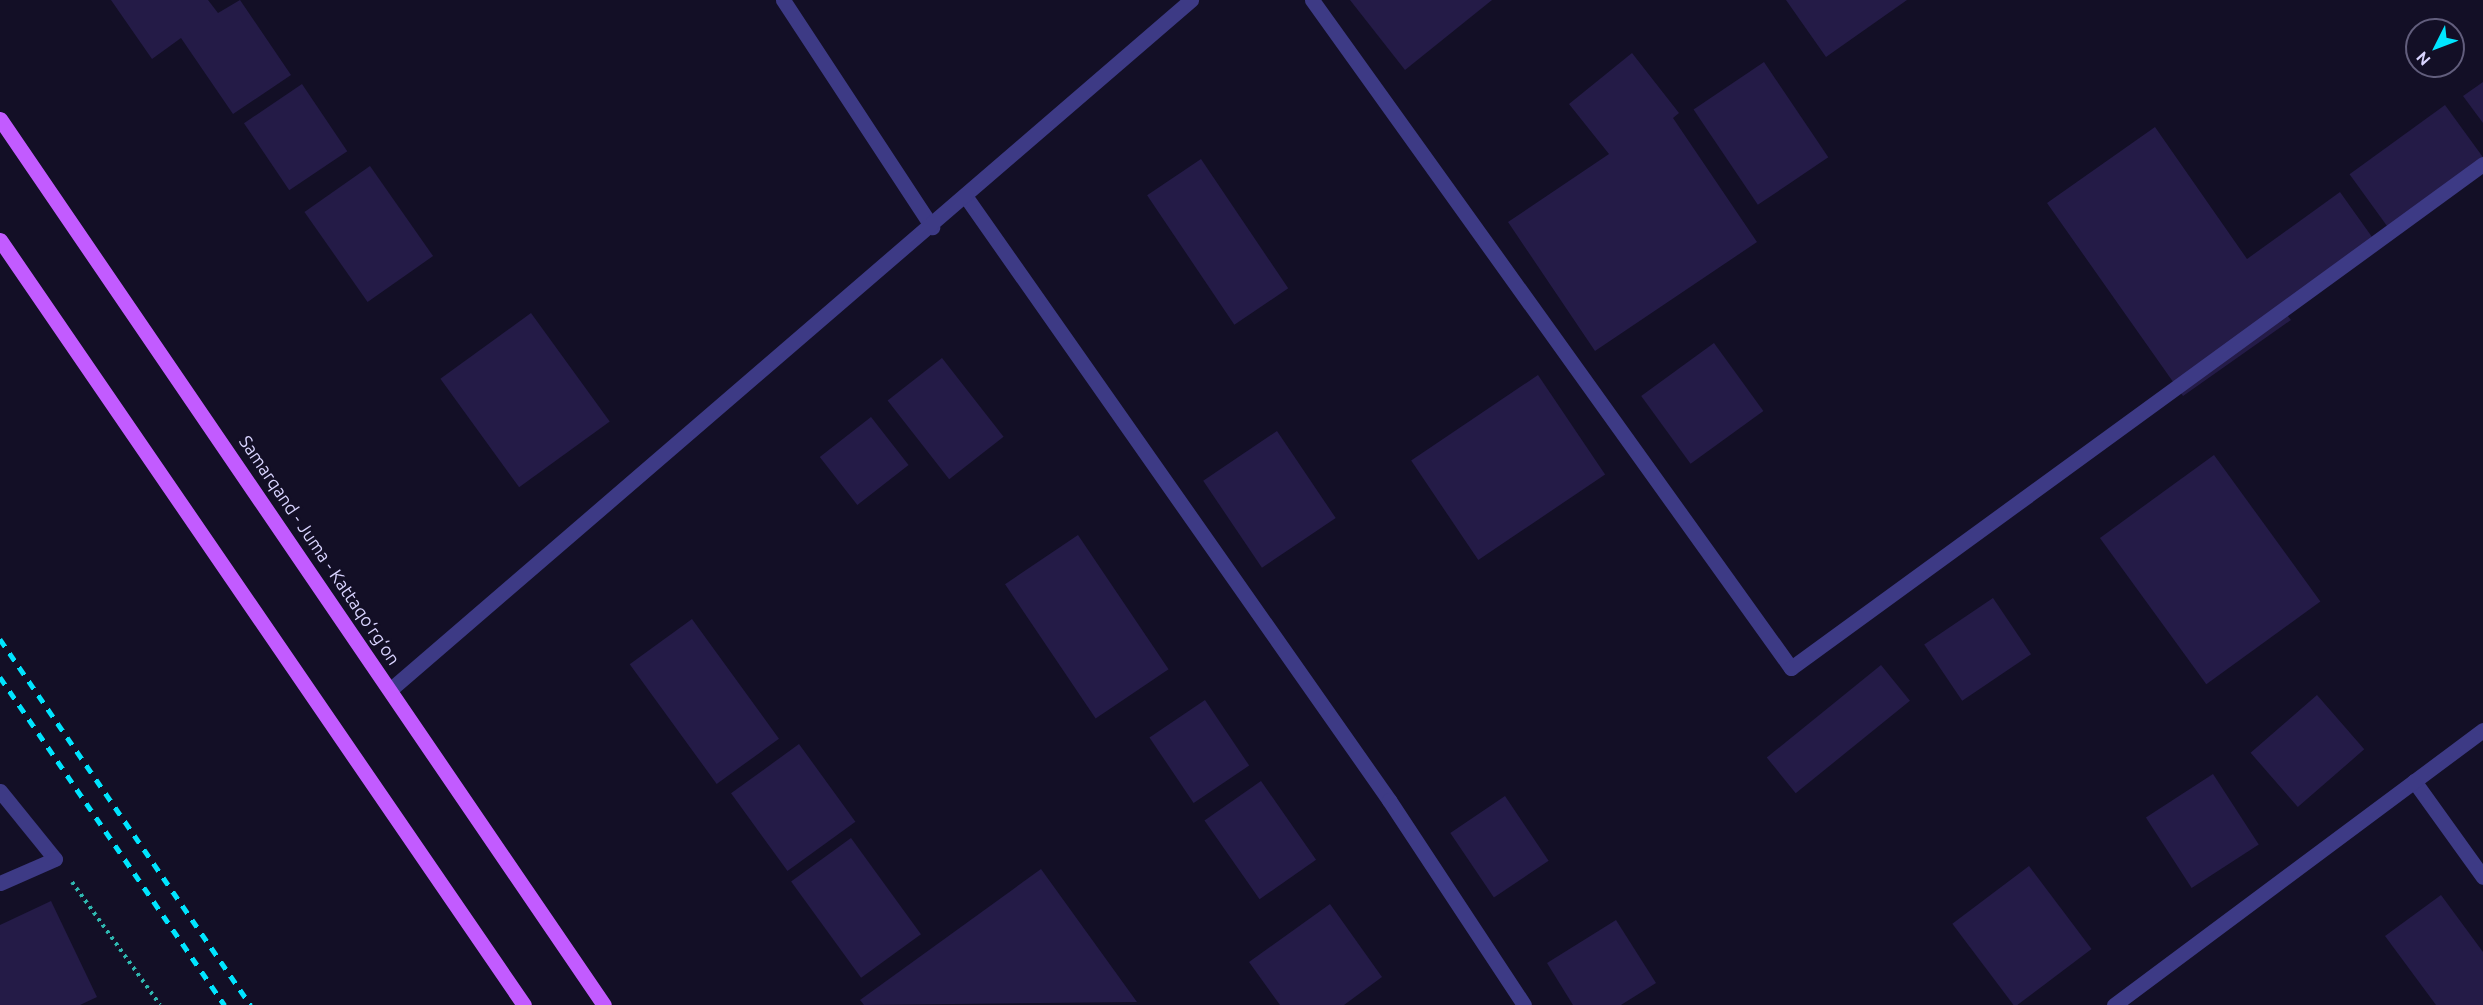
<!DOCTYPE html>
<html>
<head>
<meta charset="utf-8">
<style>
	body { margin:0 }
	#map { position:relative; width:2483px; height:1005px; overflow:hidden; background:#130f26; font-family:Ubuntu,sans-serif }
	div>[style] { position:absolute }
	.building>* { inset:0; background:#241b47; transform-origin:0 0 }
	.path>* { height:4px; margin-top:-2px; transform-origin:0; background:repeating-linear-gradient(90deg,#2fb8b0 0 3px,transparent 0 7.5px) }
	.service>* { height:15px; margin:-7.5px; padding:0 7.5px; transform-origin:7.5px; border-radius:7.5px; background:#3d3a85 }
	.minor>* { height:15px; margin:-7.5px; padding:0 7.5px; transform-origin:7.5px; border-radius:7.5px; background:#3d3a85 }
	.primary>* { height:15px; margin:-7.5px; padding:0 7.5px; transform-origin:7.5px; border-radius:7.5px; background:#c25bff }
	.rail>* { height:4.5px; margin-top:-2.25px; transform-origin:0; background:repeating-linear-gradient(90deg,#00e5ff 0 9px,transparent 0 17px) }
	span { translate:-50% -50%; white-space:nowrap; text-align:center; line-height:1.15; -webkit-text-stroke:4.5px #130f26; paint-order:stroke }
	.street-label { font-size:18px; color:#d9d4ff }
	.north { position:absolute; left:2405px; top:18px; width:60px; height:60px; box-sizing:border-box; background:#130f26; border:2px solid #625e7d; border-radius:50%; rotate:228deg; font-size:16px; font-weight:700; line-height:24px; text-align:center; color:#d9d4ff }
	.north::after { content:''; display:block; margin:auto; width:21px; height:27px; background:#00e5ff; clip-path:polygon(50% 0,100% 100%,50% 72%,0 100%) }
</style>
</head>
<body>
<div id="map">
	<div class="building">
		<i style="clip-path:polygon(111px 0,208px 0,218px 13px,240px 0,291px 75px,233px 114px,181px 38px,152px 59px)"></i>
		<i style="clip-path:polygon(1350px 0,1492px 0,1405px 70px)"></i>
		<i style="clip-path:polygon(1786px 0,1907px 0,1826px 57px)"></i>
		<i style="clip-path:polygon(1632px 53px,1679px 113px,1673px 118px,1757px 242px,1595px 351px,1508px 222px,1609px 154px,1569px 104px)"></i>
		<i style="left:1764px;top:62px;width:115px;height:85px;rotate:56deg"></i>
		<i style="clip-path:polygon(2483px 82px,2483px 123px,2463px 96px)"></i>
		<i style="left:302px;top:84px;width:81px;height:70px;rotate:56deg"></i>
		<i style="left:2445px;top:105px;width:65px;height:118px;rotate:54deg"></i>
		<i style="clip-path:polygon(2155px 127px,2247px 259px,2340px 192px,2377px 244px,2283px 310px,2291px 320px,2183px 396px,2047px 203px)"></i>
		<i style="left:1201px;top:159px;width:156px;height:65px;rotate:56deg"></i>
		<i style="left:370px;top:166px;width:110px;height:80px;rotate:55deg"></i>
		<i style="left:531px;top:313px;width:134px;height:112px;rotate:54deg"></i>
		<i style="left:1714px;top:343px;width:84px;height:90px;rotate:54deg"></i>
		<i style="left:942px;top:358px;width:100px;height:69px;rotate:52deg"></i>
		<i style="left:1538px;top:375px;width:120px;height:153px;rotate:56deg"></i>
		<i style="left:871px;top:417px;width:61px;height:65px;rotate:52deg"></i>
		<i style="left:1277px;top:431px;width:105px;height:89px;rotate:56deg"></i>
		<i style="left:2214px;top:455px;width:181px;height:141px;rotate:54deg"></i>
		<i style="left:1078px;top:535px;width:162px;height:88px;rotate:56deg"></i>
		<i style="left:1993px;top:598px;width:68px;height:83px;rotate:56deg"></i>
		<i style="left:692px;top:619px;width:148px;height:77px;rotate:54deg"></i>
		<i style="left:1881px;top:665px;width:46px;height:147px;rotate:51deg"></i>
		<i style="left:2317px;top:695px;width:72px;height:88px;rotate:49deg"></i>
		<i style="left:1205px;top:700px;width:79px;height:67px;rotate:56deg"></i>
		<i style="left:799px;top:744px;width:96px;height:84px;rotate:54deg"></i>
		<i style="left:2213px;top:774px;width:84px;height:80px;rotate:57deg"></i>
		<i style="left:1261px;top:781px;width:96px;height:69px;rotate:55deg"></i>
		<i style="left:1505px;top:796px;width:78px;height:66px;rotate:56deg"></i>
		<i style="left:851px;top:838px;width:119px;height:74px;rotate:54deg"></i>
		<i style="left:2029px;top:866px;width:104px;height:96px;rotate:53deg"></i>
		<i style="clip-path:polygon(1041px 869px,1137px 1002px,864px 1005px,860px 1000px)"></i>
		<i style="clip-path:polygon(2441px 895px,2483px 952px,2483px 1005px,2436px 1005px,2385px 936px)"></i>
		<i style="clip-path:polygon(51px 901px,97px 997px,80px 1005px,0 1005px,0 925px)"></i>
		<i style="clip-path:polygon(1330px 904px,1382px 977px,1344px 1005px,1280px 1005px,1249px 962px)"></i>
		<i style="clip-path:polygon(1616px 920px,1656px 983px,1621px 1005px,1573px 1005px,1547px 963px)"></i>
	</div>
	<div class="path">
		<i style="left:72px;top:882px;width:151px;rotate:54.4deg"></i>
	</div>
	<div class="service">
		<i style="left:783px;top:0;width:272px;rotate:56.7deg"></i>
		<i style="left:1312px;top:0;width:822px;rotate:54.36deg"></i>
		<i style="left:1791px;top:668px;width:856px;rotate:-36.07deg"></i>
		<i style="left:966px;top:197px;width:737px;rotate:54.95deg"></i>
		<i style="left:1389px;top:800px;width:245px;rotate:56.6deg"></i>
		<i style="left:2414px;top:781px;width:118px;rotate:54.3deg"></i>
		<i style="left:2114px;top:1005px;width:460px;rotate:-36.7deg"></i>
	</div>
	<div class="minor">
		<i style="left:391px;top:689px;width:1056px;rotate:-40.74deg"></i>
		<i style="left:0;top:791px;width:87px;rotate:51deg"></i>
		<i style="left:55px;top:859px;width:60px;rotate:156.4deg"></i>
	</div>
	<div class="primary">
		<i style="left:0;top:119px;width:1072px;rotate:55.72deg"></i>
		<i style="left:0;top:240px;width:927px;rotate:55.59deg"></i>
	</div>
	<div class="rail">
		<i style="left:0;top:639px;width:444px;rotate:55.6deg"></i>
		<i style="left:0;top:677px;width:398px;rotate:55.6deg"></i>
	</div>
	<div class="street-label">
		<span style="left:320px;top:550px;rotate:56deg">Samarqand - Juma - Kattaqo‘rg‘on</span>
	</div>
	<div class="north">N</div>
</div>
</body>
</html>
